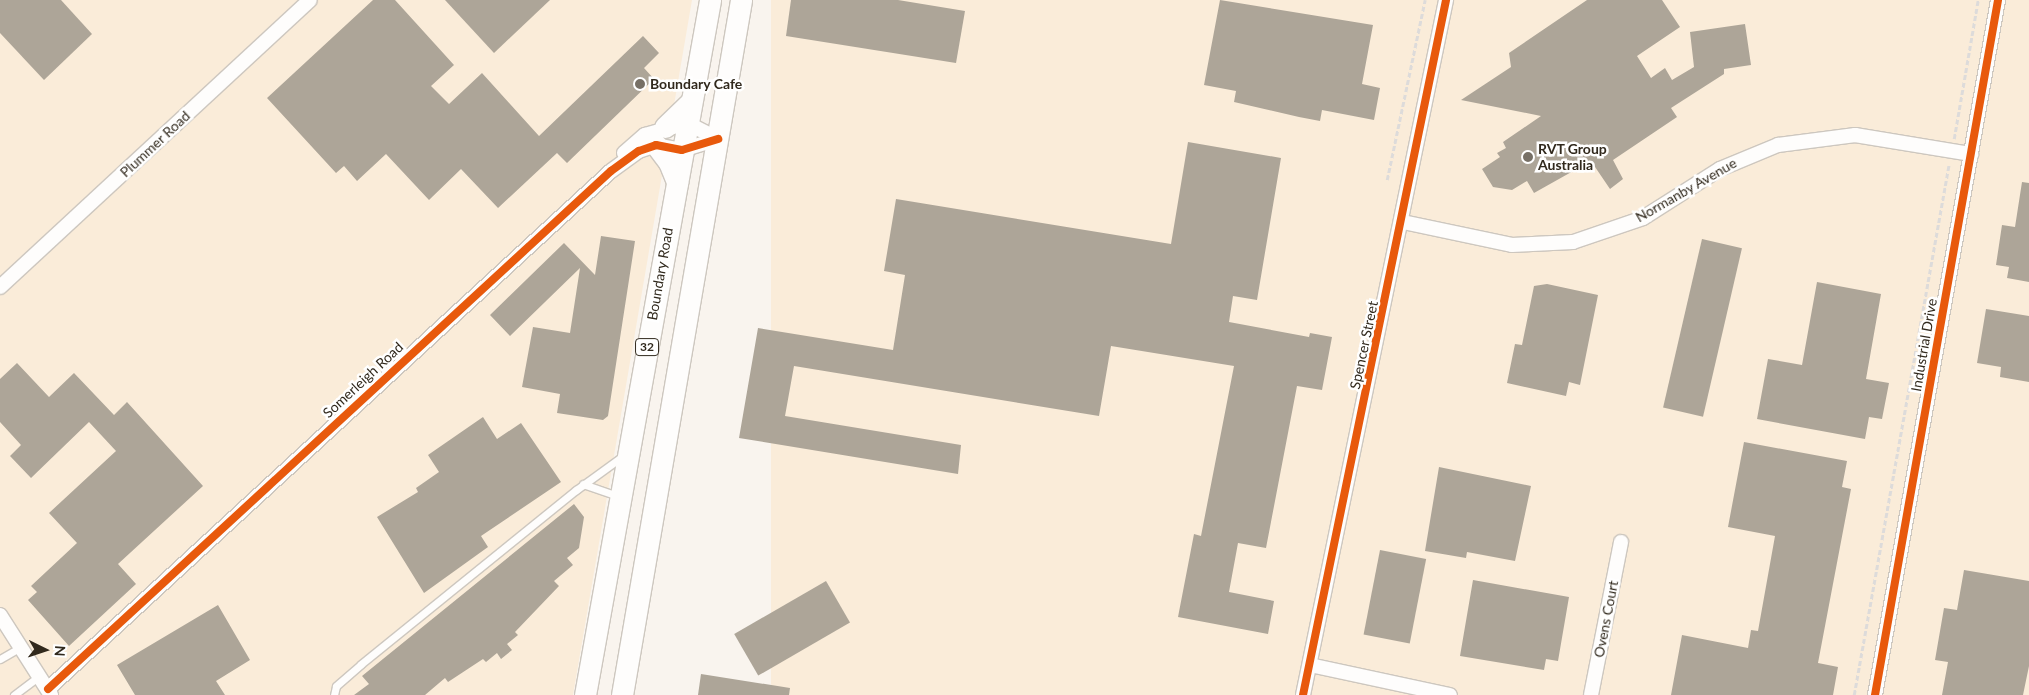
<!DOCTYPE html>
<html>
<head>
<meta charset="utf-8">
<style>
	body { margin:0 }
	#map { position:relative; width:2029px; height:695px; overflow:hidden; background:#f9f4ee; font-family:Lato,sans-serif }
	div>[style] { position:absolute }
	.built>* { inset:0; background:#faecd9; transform-origin:0 0 }
	.building>* { inset:0; background:#ada598; transform-origin:0 0 }
	.path>* { height:2.5px; margin-top:-1.25px; transform-origin:0; background:repeating-linear-gradient(90deg,#dddbda 0 5px,transparent 0 7.5px) }
	.roads { filter:drop-shadow(1px 0 #cdc7bf) drop-shadow(-1px 0 #cdc7bf) drop-shadow(0 1px #cdc7bf) drop-shadow(0 -1px #cdc7bf) }
	.lane>* { height:7px; margin:-3.5px; padding:0 3.5px; transform-origin:3.5px; border-radius:3.5px; background:#fefdfc }
	.street>* { height:14px; margin:-7px; padding:0 7px; transform-origin:7px; border-radius:7px; background:#fefdfc }
	.primary>* { height:21px; margin:-10.5px; padding:0 10.5px; transform-origin:10.5px; border-radius:10.5px; background:#fefdfc }
	.cycleway>* { height:8px; margin:-4px; padding:0 4px; transform-origin:4px; border-radius:4px; background:#e8590c }
	.dots>* { width:14px; height:14px; translate:-50% -50%; box-sizing:border-box; border:2px solid #fff; border-radius:50% }
	span { translate:-50% -50%; white-space:nowrap; text-align:center; line-height:1.15; -webkit-text-stroke:5px #fff; paint-order:stroke }
	.shield-label span { padding:1px 4px; background:#fff; border:1px solid; border-radius:4px; -webkit-text-stroke-width:0 }
	.shield-label { font-size:12px; color:#31291d; font-weight:700 }
	.poi-label { font-size:14px; color:#31291d; font-weight:700 }
	.left { translate:0 -50%; text-align:left }
	.street-label { font-size:14px; color:#31291d }
	.north { position:absolute; left:20px; top:625px; width:50px; height:50px; -webkit-text-stroke:4px #fff; paint-order:stroke; rotate:94deg; font-size:14px; font-weight:700; line-height:20px; text-align:center; color:#31291d }
	.north::after { content:''; display:block; margin:auto; width:18px; height:22px; background:#31291d; clip-path:polygon(50% 0,100% 100%,50% 72%,0 100%) }
</style>
</head>
<body>
<div id="map">
	<div class="built">
		<i style="clip-path:polygon(0 0,692px 0,573px 695px,0 695px)"></i>
		<i style="left:771px;top:0;width:1258px;height:706px"></i>
	</div>
	<div class="building">
		<i style="clip-path:polygon(0 0,61px 0,92px 34px,44px 80px,0 33px)"></i>
		<i style="clip-path:polygon(373px 0,395px 0,454px 65px,431px 86px,449px 104px,482px 73px,539px 136px,643px 36px,659px 53px,644px 68px,654px 79px,567px 163px,557px 153px,498px 208px,461px 169px,429px 200px,386px 154px,357px 181px,344px 166px,336px 173px,267px 98px)"></i>
		<i style="clip-path:polygon(445px 0,550px 0,494px 53px)"></i>
		<i style="clip-path:polygon(791px 0,898px 0,965px 11px,956px 63px,786px 36px)"></i>
		<i style="clip-path:polygon(1220px 0,1373px 25px,1362px 84px,1380px 88px,1374px 120px,1322px 110px,1320px 121px,1299px 117px,1234px 102px,1236px 91px,1204px 85px)"></i>
		<i style="clip-path:polygon(1587px 0,1662px 0,1680px 27px,1637px 56px,1651px 78px,1665px 68px,1672px 80px,1694px 67px,1690px 32px,1745px 24px,1751px 65px,1724px 69px,1724px 74px,1671px 108px,1677px 117px,1613px 160px,1623px 179px,1610px 189px,1591px 161px,1534px 193px,1527px 181px,1512px 190px,1493px 187px,1482px 169px,1500px 157px,1497px 153px,1506px 148px,1503px 142px,1541px 116px,1461px 100px,1511px 67px,1509px 53px)"></i>
		<i style="clip-path:polygon(1188px 142px,1281px 158px,1257px 300px,1233px 296px,1229px 322px,1309px 337px,1310px 333px,1332px 337px,1322px 390px,1297px 386px,1266px 548px,1238px 543px,1229px 592px,1274px 601px,1268px 634px,1178px 617px,1194px 534px,1201px 536px,1234px 366px,1111px 346px,1099px 416px,794px 366px,785px 416px,961px 445px,958px 474px,739px 438px,758px 328px,893px 350px,905px 275px,884px 271px,896px 199px,1171px 244px)"></i>
		<i style="clip-path:polygon(2022px 182px,2029px 183px,2029px 282px,2007px 278px,2009px 267px,1996px 265px,2002px 225px,2015px 227px)"></i>
		<i style="clip-path:polygon(601px 236px,635px 241px,608px 416px,603px 420px,557px 413px,560px 394px,522px 387px,533px 327px,570px 333px,580px 268px,510px 336px,490px 315px,564px 243px,595px 275px)"></i>
		<i style="left:1702px;top:239px;width:41px;height:173px;rotate:13deg"></i>
		<i style="clip-path:polygon(1817px 282px,1881px 294px,1866px 379px,1889px 383px,1882px 419px,1869px 417px,1865px 439px,1757px 419px,1768px 359px,1802px 365px)"></i>
		<i style="clip-path:polygon(1547px 284px,1598px 295px,1580px 385px,1569px 382px,1566px 396px,1507px 383px,1515px 344px,1522px 345px,1534px 286px)"></i>
		<i style="clip-path:polygon(1986px 309px,2029px 316px,2029px 382px,2000px 377px,2001px 367px,1977px 363px)"></i>
		<i style="clip-path:polygon(17px 363px,49px 397px,74px 373px,114px 415px,127px 402px,203px 486px,118px 564px,136px 584px,69px 646px,28px 600px,37px 592px,31px 586px,77px 543px,49px 513px,116px 451px,89px 422px,31px 478px,10px 456px,21px 445px,0 422px,0 379px)"></i>
		<i style="clip-path:polygon(483px 417px,497px 439px,521px 423px,561px 482px,481px 536px,488px 547px,424px 593px,377px 517px,418px 492px,416px 488px,439px 472px,428px 455px)"></i>
		<i style="clip-path:polygon(1744px 442px,1847px 461px,1842px 487px,1851px 489px,1818px 663px,1838px 667px,1833px 695px,1671px 695px,1682px 635px,1748px 648px,1751px 630px,1758px 631px,1775px 536px,1728px 527px)"></i>
		<i style="clip-path:polygon(1439px 467px,1531px 486px,1515px 561px,1467px 552px,1466px 558px,1425px 551px)"></i>
		<i style="clip-path:polygon(574px 504px,584px 517px,579px 548px,567px 558px,573px 565px,554px 581px,559px 586px,515px 632px,518px 635px,507px 644px,512px 650px,501px 659px,497px 653px,486px 662px,483px 659px,448px 682px,445px 678px,425px 695px,354px 695px,369px 684px,362px 676px)"></i>
		<i style="left:1380px;top:550px;width:47px;height:86px;rotate:11deg"></i>
		<i style="clip-path:polygon(1964px 570px,2029px 581px,2029px 666px,2023px 695px,1942px 695px,1948px 662px,1935px 660px,1944px 608px,1957px 610px)"></i>
		<i style="clip-path:polygon(1473px 580px,1569px 597px,1558px 661px,1546px 659px,1544px 670px,1460px 656px)"></i>
		<i style="left:826px;top:581px;width:48px;height:106px;rotate:60deg"></i>
		<i style="clip-path:polygon(218px 605px,250px 660px,216px 681px,225px 695px,135px 695px,117px 665px)"></i>
		<i style="clip-path:polygon(701px 674px,790px 688px,789px 695px,698px 695px)"></i>
	</div>
	<div class="path">
		<i style="left:1954px;top:139px;width:141px;rotate:-80.2deg"></i>
		<i style="left:1387px;top:180px;width:184px;rotate:-78.1deg"></i>
		<i style="left:1854px;top:695px;width:539px;rotate:-79.86deg"></i>
	</div>
	<div class="roads">
		<div class="lane">
			<i style="left:583px;top:484px;width:37px;rotate:19deg"></i>
			<i style="left:0;top:659px;width:24px;rotate:-30deg"></i>
			<i style="left:14px;top:695px;width:31px;rotate:-37deg"></i>
			<i style="left:334px;top:695px;width:9px;rotate:-77deg"></i>
			<i style="left:336px;top:686px;width:33px;rotate:-41deg"></i>
			<i style="left:361px;top:664px;width:277px;rotate:-39deg"></i>
			<i style="left:576px;top:490px;width:58px;rotate:-35.9deg"></i>
		</div>
		<div class="street">
			<i style="left:624px;top:153px;width:28px;rotate:-41deg"></i>
			<i style="left:645px;top:135px;width:44px;rotate:-15.9deg"></i>
			<i style="left:687px;top:123px;width:35px;rotate:27deg"></i>
			<i style="left:1403px;top:222px;width:111px;rotate:11.9deg"></i>
			<i style="left:1512px;top:245px;width:61px;rotate:-2.8deg"></i>
			<i style="left:1573px;top:242px;width:74px;rotate:-18.9deg"></i>
			<i style="left:1643px;top:218px;width:91px;rotate:-32.5deg"></i>
			<i style="left:1720px;top:169px;width:63px;rotate:-22.5deg"></i>
			<i style="left:1778px;top:145px;width:78px;rotate:-7.4deg"></i>
			<i style="left:1855px;top:135px;width:118px;rotate:9.3deg"></i>
			<i style="left:0;top:287px;width:422px;rotate:-42.8deg"></i>
			<i style="left:0;top:615px;width:95px;rotate:57.5deg"></i>
			<i style="left:1310px;top:665px;width:143px;rotate:12.1deg"></i>
			<i style="left:48px;top:689px;width:765px;rotate:-42.62deg"></i>
			<i style="left:611px;top:171px;width:34px;rotate:-36deg"></i>
			<i style="left:639px;top:151px;width:18px;rotate:-19deg"></i>
			<i style="left:656px;top:145px;width:26px;rotate:11deg"></i>
			<i style="left:682px;top:150px;width:38px;rotate:-17deg"></i>
			<i style="left:1303px;top:695px;width:710px;rotate:-78.37deg"></i>
			<i style="left:1591px;top:695px;width:156px;rotate:-78.9deg"></i>
			<i style="left:1875px;top:695px;width:706px;rotate:-79.96deg"></i>
		</div>
		<div class="primary">
			<i style="left:665px;top:127px;width:36px;rotate:-44deg"></i>
			<i style="left:656px;top:145px;width:21px;rotate:53deg"></i>
			<i style="left:669px;top:162px;width:22px;rotate:68deg"></i>
			<i style="left:585px;top:695px;width:706px;rotate:-79.8deg"></i>
			<i style="left:622px;top:695px;width:705px;rotate:-80.28deg"></i>
		</div>
	</div>
	<div class="cycleway">
		<i style="left:48px;top:689px;width:765px;rotate:-42.62deg"></i>
		<i style="left:611px;top:171px;width:34px;rotate:-36deg"></i>
		<i style="left:639px;top:151px;width:18px;rotate:-19deg"></i>
		<i style="left:656px;top:145px;width:26px;rotate:11deg"></i>
		<i style="left:682px;top:150px;width:38px;rotate:-17deg"></i>
		<i style="left:1303px;top:695px;width:710px;rotate:-78.37deg"></i>
		<i style="left:1875px;top:695px;width:706px;rotate:-79.96deg"></i>
	</div>
	<div class="dots">
		<i style="left:640px;top:84px;background:#777066"></i>
		<i style="left:1528px;top:157px;background:#777066"></i>
	</div>
	<div class="shield-label">
		<span style="left:647px;top:347px">32</span>
	</div>
	<div class="poi-label">
		<span class="left" style="left:650px;top:84px">Boundary Cafe</span>
		<span class="left" style="left:1538px;top:157px">RVT Group<br>Australia</span>
	</div>
	<div class="street-label">
		<span style="left:155px;top:144px;rotate:-43deg">Plummer Road</span>
		<span style="left:1686px;top:190px;rotate:-30deg">Normanby Avenue</span>
		<span style="left:660px;top:274px;rotate:-80deg">Boundary Road</span>
		<span style="left:1364px;top:345px;rotate:-78deg">Spencer Street</span>
		<span style="left:1924px;top:345px;rotate:-80deg">Industrial Drive</span>
		<span style="left:363px;top:380px;rotate:-43deg">Somerleigh Road</span>
		<span style="left:1606px;top:619px;rotate:-79deg">Ovens Court</span>
	</div>
	<div class="north">N</div>
</div>
</body>
</html>
